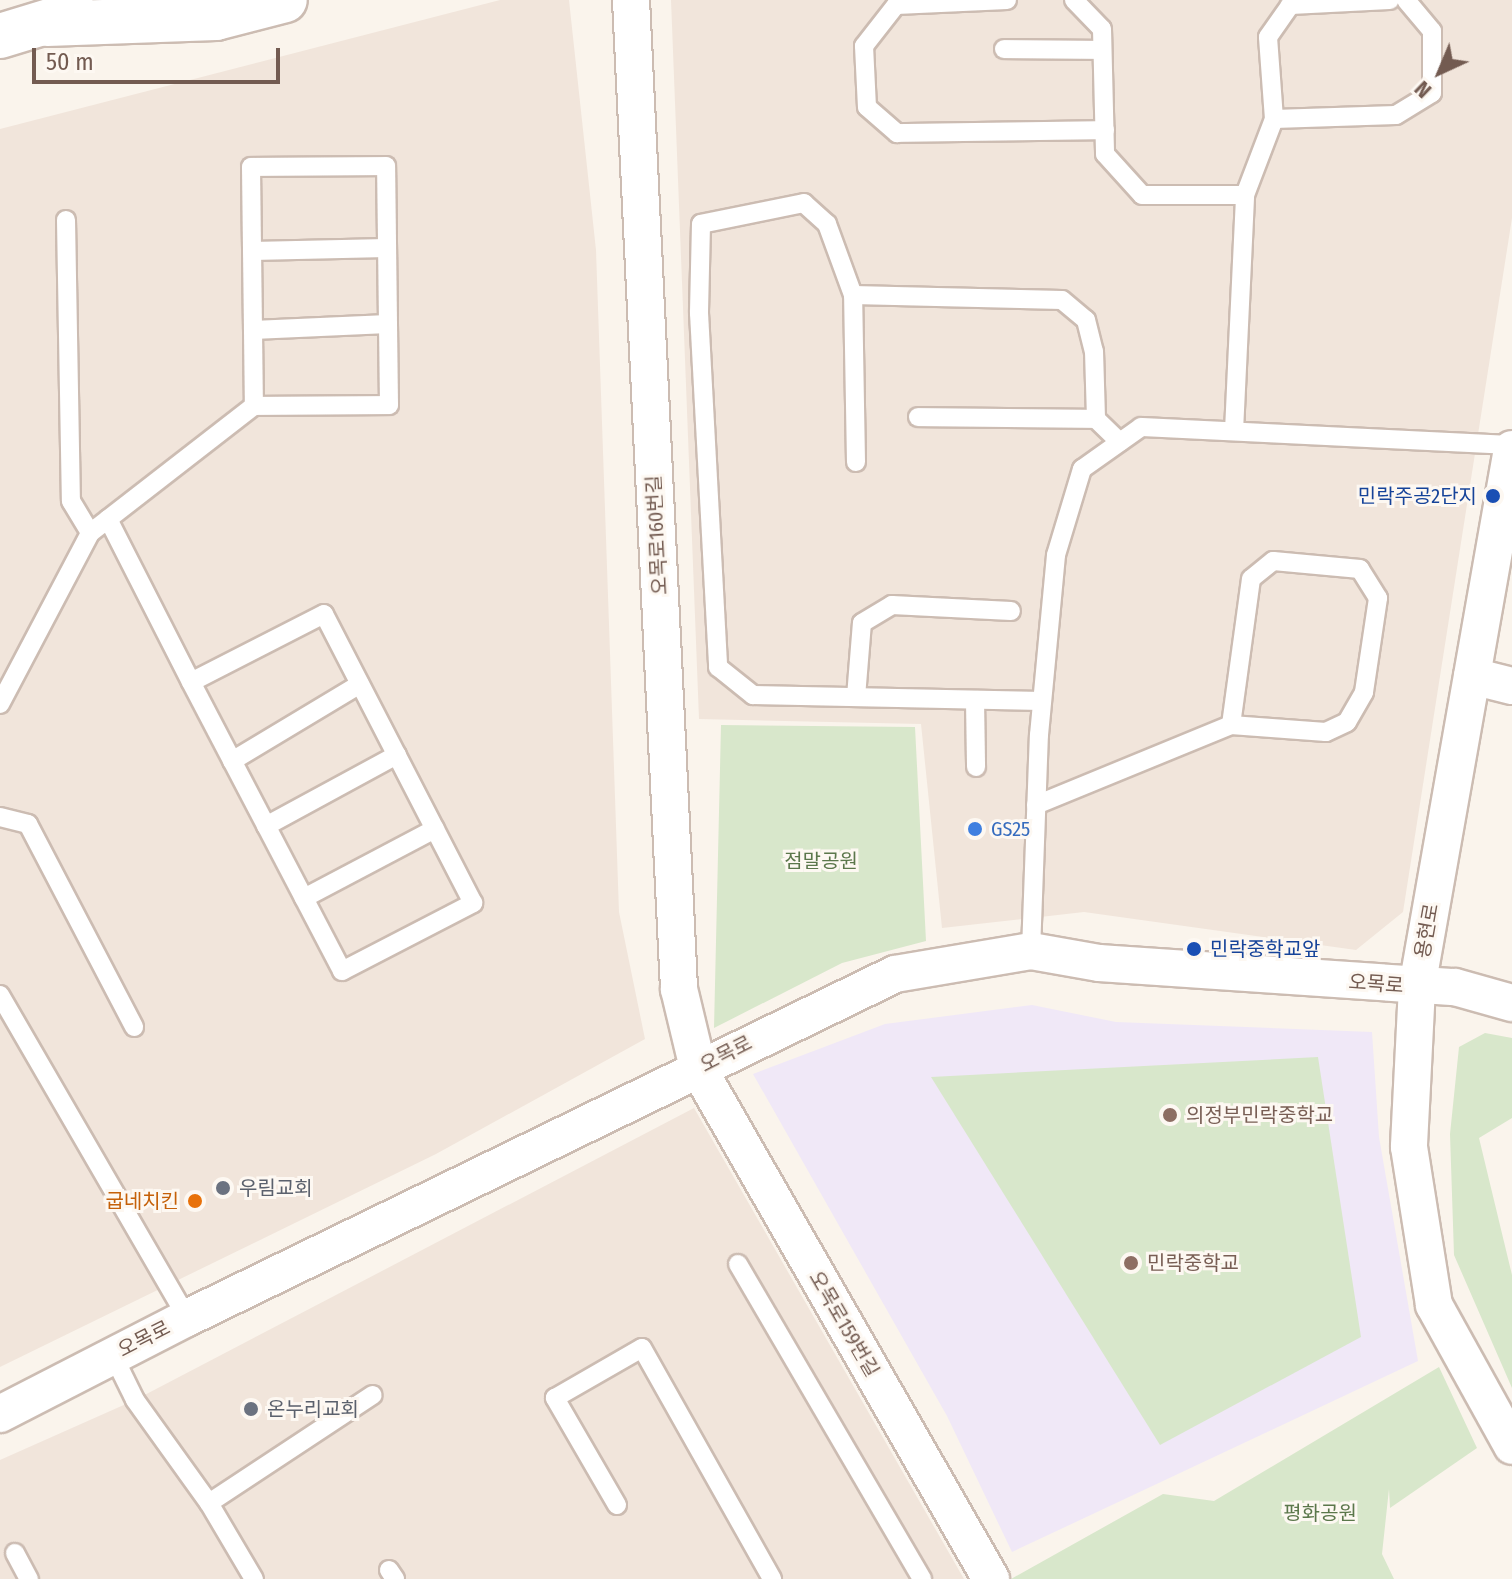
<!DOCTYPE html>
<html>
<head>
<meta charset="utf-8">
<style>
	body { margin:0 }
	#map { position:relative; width:1512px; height:1579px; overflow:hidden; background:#faf4ec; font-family:"Fira Sans Condensed","Noto Sans KR",sans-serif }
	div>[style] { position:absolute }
	.residential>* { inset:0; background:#f1e5db }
	.education>* { inset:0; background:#f0e8f7 }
	.green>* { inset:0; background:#d8e7cb }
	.roads { filter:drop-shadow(2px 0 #ccbcb2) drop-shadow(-2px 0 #ccbcb2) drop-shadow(0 2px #ccbcb2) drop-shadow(0 -2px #ccbcb2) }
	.lane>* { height:18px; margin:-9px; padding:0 9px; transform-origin:9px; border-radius:9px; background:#fff }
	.street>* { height:36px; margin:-18px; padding:0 18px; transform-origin:18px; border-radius:18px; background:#fff }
	.secondary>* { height:44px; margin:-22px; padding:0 22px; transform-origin:22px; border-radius:22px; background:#fff }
	.dots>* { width:22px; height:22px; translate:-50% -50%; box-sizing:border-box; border:4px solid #fdf8f2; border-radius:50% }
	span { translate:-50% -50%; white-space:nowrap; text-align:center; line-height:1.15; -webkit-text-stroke:6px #fdf8f2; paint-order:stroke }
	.transit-label { font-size:20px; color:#164399 }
	.right { translate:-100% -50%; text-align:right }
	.left { translate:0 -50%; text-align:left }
	.street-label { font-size:20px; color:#735b51 }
	.shop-label { font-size:20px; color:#366cbe }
	.park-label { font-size:20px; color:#5b774b }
	.education-label { font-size:20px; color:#785e54 }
	.worship-label { font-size:20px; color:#5b616d }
	.food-label { font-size:20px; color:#c56008 }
	.north { position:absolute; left:1400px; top:32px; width:80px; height:80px; -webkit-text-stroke:6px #fdf8f2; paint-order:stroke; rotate:224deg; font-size:22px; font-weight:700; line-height:32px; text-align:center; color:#735b51 }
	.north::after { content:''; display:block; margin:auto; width:28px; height:36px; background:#735b51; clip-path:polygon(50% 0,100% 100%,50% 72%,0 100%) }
	.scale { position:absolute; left:32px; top:48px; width:248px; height:36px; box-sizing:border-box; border:4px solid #735b51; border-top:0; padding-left:10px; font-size:24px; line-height:28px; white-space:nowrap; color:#735b51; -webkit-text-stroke:6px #fdf8f2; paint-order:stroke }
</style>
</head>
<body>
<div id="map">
	<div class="residential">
		<i style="clip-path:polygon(500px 0,569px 0,596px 250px,619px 912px,645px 1039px,436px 1154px,0 1367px,0 129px)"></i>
		<i style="clip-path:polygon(671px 0,1512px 0,1512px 218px,1403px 912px,1356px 950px,1084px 912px,942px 928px,921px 724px,699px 719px)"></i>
		<i style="clip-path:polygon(694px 1108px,964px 1579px,0 1579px,0 1460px,135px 1400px)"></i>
	</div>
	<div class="education">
		<i style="clip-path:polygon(1032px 1005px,1116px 1022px,1372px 1032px,1379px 1137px,1418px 1361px,1012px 1552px,947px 1416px,753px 1074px,885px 1024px)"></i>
	</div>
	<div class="green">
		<i style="clip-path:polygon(721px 725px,915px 727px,926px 941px,842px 963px,714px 1028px)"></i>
		<i style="clip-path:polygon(1485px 1033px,1512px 1038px,1512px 1118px,1479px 1138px,1512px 1275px,1512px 1388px,1454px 1255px,1450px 1134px,1459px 1047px)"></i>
		<i style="clip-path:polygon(1318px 1057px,1361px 1337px,1160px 1445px,931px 1077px)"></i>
		<i style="clip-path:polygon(1439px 1367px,1477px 1448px,1390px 1508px,1389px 1489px,1382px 1554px,1394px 1579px,1011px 1579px,1163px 1494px,1214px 1501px)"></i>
	</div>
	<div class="roads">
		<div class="lane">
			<i style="left:1007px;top:0;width:111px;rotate:177.4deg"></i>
			<i style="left:896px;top:5px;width:52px;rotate:128deg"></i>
			<i style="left:864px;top:46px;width:61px;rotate:87.2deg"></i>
			<i style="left:867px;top:107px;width:40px;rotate:41deg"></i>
			<i style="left:897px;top:133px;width:208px;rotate:-0.8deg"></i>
			<i style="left:1074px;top:0;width:40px;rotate:46deg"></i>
			<i style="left:1102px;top:29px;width:125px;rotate:88.6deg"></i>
			<i style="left:1105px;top:154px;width:55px;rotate:47.9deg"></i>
			<i style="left:1142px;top:195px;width:103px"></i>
			<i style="left:1004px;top:49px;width:97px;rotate:0.6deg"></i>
			<i style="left:1274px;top:119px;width:122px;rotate:-1.9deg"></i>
			<i style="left:1396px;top:115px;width:42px;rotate:-31.4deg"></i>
			<i style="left:1432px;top:93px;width:62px;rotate:-90deg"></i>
			<i style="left:1432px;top:31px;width:40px;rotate:-130deg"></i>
			<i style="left:66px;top:220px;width:281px;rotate:89deg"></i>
			<i style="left:71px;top:501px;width:37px;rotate:59deg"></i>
			<i style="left:252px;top:251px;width:135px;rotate:-1.3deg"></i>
			<i style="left:853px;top:295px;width:209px;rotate:1.4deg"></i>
			<i style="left:1062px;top:300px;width:31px;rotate:40deg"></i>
			<i style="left:1086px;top:320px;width:32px;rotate:76deg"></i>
			<i style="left:1094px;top:351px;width:68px;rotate:88.3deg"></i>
			<i style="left:1096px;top:419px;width:33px;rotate:44deg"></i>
			<i style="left:253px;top:330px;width:135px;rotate:-2.5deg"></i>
			<i style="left:918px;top:417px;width:178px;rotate:0.6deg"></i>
			<i style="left:1234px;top:431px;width:236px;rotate:-87.3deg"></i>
			<i style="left:1245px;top:195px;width:81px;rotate:-69.1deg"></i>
			<i style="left:1274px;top:119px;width:82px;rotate:-94.2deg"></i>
			<i style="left:1268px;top:37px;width:39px;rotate:-55deg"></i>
			<i style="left:1290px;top:5px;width:100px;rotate:-2.9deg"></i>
			<i style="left:856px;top:462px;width:167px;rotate:-91deg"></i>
			<i style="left:853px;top:295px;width:76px;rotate:-110.1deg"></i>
			<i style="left:827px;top:224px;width:31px;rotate:-138deg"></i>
			<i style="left:804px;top:203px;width:105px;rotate:168.5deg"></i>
			<i style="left:701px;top:224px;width:89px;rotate:91.3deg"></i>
			<i style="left:699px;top:313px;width:355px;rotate:86.9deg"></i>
			<i style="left:718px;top:667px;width:45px;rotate:38.7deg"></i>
			<i style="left:753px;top:695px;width:289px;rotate:1.2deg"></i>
			<i style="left:108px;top:519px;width:183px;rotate:63deg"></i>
			<i style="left:191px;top:682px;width:326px;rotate:62.4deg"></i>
			<i style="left:342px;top:971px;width:148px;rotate:-27.4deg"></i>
			<i style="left:473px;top:903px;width:325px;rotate:-117.3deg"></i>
			<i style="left:324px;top:614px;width:149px;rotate:152.9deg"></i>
			<i style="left:856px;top:697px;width:74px;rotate:-85.4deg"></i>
			<i style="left:862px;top:623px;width:35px;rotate:-31deg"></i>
			<i style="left:892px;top:605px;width:119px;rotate:2.9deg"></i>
			<i style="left:975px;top:700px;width:67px;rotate:89.1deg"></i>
			<i style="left:0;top:704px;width:193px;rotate:-62.2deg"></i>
			<i style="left:90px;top:533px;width:207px;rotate:-37.8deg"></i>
			<i style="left:254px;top:406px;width:135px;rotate:-0.4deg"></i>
			<i style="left:389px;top:405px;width:239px;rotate:-90.7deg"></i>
			<i style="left:386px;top:166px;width:135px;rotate:179.6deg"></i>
			<i style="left:251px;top:167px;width:239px;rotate:89.3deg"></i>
			<i style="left:232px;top:761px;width:149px;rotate:-31deg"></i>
			<i style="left:1036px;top:805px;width:211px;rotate:-22.3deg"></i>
			<i style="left:1231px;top:725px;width:95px;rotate:4.2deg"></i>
			<i style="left:1326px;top:732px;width:23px;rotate:-25deg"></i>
			<i style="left:1347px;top:722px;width:34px;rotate:-60deg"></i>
			<i style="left:1364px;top:692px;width:95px;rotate:-81.5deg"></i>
			<i style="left:1378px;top:598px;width:34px;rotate:-122deg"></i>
			<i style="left:1360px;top:569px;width:87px;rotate:-174.7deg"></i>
			<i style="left:1273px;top:561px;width:28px;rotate:141deg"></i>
			<i style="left:1251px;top:579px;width:147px;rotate:97.8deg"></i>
			<i style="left:0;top:817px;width:29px;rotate:14deg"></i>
			<i style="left:28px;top:824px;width:229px;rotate:62.4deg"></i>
			<i style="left:266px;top:826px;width:149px;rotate:-28.5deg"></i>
			<i style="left:304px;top:898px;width:148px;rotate:-27.8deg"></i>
			<i style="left:1031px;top:951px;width:216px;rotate:-87.9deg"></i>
			<i style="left:1039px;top:735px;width:181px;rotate:-84.6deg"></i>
			<i style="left:1056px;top:555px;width:90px;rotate:-73.2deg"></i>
			<i style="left:1082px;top:469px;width:72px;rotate:-35.4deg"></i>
			<i style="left:1141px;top:427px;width:371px;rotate:2.8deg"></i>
			<i style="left:0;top:995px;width:373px;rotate:59.9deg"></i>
			<i style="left:738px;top:1264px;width:365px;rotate:59.7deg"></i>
			<i style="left:113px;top:1355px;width:50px;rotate:63.9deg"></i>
			<i style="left:135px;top:1400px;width:127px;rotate:54.3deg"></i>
			<i style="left:209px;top:1503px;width:88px;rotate:59.4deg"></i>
			<i style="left:209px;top:1503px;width:196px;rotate:-33.4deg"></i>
			<i style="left:617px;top:1505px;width:124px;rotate:-120.1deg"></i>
			<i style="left:555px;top:1398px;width:100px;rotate:-29.9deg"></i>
			<i style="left:642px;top:1348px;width:265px;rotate:60.6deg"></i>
			<i style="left:15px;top:1553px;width:30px;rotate:62deg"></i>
			<i style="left:389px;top:1570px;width:11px;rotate:56deg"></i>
		</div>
		<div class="street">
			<i style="left:631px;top:0;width:990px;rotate:87.22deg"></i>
			<i style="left:679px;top:989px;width:81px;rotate:76.5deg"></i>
			<i style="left:698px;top:1068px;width:589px;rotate:60.17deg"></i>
			<i style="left:1512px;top:449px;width:546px;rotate:100.01deg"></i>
			<i style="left:1417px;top:987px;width:160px;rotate:92.9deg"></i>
			<i style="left:1409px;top:1147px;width:160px;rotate:81deg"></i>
			<i style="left:1434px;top:1305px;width:161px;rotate:61deg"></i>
			<i style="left:1472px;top:676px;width:41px;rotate:14deg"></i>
			<i style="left:0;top:1414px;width:210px;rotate:-27.2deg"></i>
			<i style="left:187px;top:1318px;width:787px;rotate:-25.91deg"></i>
			<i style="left:895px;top:974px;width:138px;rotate:-9.6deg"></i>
			<i style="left:1031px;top:951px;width:69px;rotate:10deg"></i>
			<i style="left:1099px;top:963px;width:357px;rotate:3.9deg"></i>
			<i style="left:1455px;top:987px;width:59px;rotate:15.7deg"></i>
		</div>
		<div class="secondary">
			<i style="left:47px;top:24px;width:169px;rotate:-2deg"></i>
			<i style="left:216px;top:18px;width:71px;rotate:-14.6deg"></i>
			<i style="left:0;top:36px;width:78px;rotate:-17deg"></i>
		</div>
	</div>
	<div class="dots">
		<i style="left:1493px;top:496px;background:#1a4fb4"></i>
		<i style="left:975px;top:829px;background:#3f7fe0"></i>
		<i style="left:1194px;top:949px;background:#1a4fb4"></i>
		<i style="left:1170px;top:1115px;background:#8d6e63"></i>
		<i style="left:223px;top:1188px;background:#6b7280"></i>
		<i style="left:195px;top:1201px;background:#e8710a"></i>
		<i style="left:1131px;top:1263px;background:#8d6e63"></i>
		<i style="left:251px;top:1409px;background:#6b7280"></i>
	</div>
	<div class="transit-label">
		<span class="right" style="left:1477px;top:496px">민락주공2단지</span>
		<span class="left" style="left:1210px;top:949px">민락중학교앞</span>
	</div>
	<div class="street-label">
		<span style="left:657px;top:535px;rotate:-93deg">오목로160번길</span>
		<span style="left:1427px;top:931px;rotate:-80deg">용현로</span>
		<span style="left:1376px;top:984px;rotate:4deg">오목로</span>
		<span style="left:726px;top:1054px;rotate:-27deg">오목로</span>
		<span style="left:844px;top:1324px;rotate:60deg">오목로159번길</span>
		<span style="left:144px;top:1339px;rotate:-27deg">오목로</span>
	</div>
	<div class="shop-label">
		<span class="left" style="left:991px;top:829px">GS25</span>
	</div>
	<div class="park-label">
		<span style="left:821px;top:861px">점말공원</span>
		<span style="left:1320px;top:1513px">평화공원</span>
	</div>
	<div class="education-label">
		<span class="left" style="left:1186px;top:1115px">의정부민락중학교</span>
		<span class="left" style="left:1147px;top:1263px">민락중학교</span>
	</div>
	<div class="worship-label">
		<span class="left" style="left:239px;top:1188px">우림교회</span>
		<span class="left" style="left:267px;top:1409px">온누리교회</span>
	</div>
	<div class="food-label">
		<span class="right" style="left:179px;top:1201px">굽네치킨</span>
	</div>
	<div class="north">N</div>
	<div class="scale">50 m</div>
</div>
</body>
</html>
